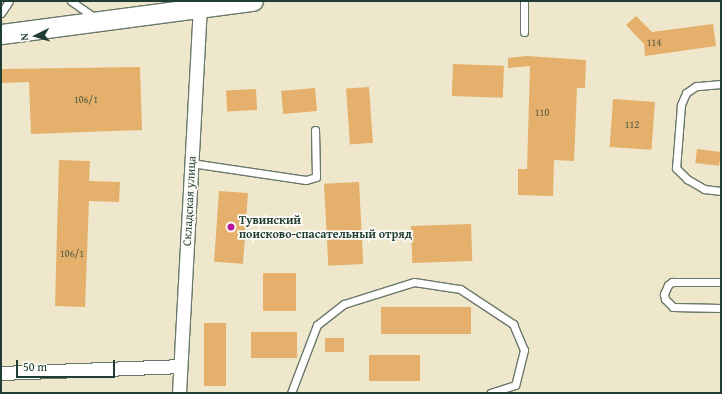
<!DOCTYPE html>
<html>
<head>
<meta charset="utf-8">
<style>
	body { margin:0 }
	#map { position:relative; width:722px; height:394px; overflow:hidden; background:#efe7cb; font-family:"Gentium Book Plus",serif }
	div>[style] { position:absolute }
	.building>* { inset:0; background:#e5b06b; transform-origin:0 0 }
	.roads { filter:drop-shadow(1px 0 #687869) drop-shadow(-1px 0 #687869) drop-shadow(0 1px #687869) drop-shadow(0 -1px #687869) }
	.lane>* { height:7px; margin:-3.5px; padding:0 3.5px; transform-origin:3.5px; border-radius:3.5px; background:#fff }
	.street>* { height:13px; margin:-6.5px; padding:0 6.5px; transform-origin:6.5px; border-radius:6.5px; background:#fff }
	.secondary>* { height:19px; margin:-9.5px; padding:0 9.5px; transform-origin:9.5px; border-radius:9.5px; background:#fff }
	.dots>* { width:11px; height:11px; translate:-50% -50%; box-sizing:border-box; border:2px solid #fdfcf7; border-radius:50% }
	span { translate:-50% -50%; white-space:nowrap; text-align:center; line-height:1.15; -webkit-text-stroke:3.5px #fdfcf7; paint-order:stroke }
	.number-label { font-size:10px; color:#505a42 }
	.number-label span { -webkit-text-stroke-width:0 }
	.street-label { font-size:12px; color:#1f3d34 }
	.poi-label { font-size:12px; color:#1f3d34; font-weight:700 }
	.left { translate:0 -50%; text-align:left }
	.frame { position:absolute; inset:0; border:2px solid #1f3d34; pointer-events:none }
	.north { position:absolute; left:16px; top:16px; width:40px; height:40px; -webkit-text-stroke:3px #fdfcf7; paint-order:stroke; rotate:265deg; font-size:11px; font-weight:700; line-height:16px; text-align:center; color:#1f3d34 }
	.north::after { content:''; display:block; margin:auto; width:14px; height:18px; background:#1f3d34; clip-path:polygon(50% 0,100% 100%,50% 72%,0 100%) }
	.scale { position:absolute; left:16px; top:360px; width:99px; height:18px; box-sizing:border-box; border:2px solid #1f3d34; border-top:0; padding-left:5px; font-size:12px; line-height:14px; white-space:nowrap; color:#1f3d34; -webkit-text-stroke:3px #fdfcf7; paint-order:stroke }
</style>
</head>
<body>
<div id="map">
	<div class="building">
		<i style="clip-path:polygon(636px 16px,652px 32px,713px 24px,716px 46px,645px 56px,644px 44px,626px 25px)"></i>
		<i style="clip-path:polygon(527px 56px,586px 60px,585px 88px,577px 88px,574px 161px,554px 160px,553px 196px,518px 195px,518px 169px,527px 169px,530px 66px,508px 68px,508px 58px)"></i>
		<i style="left:453px;top:64px;width:51px;height:32px;rotate:2deg"></i>
		<i style="clip-path:polygon(140px 67px,142px 130px,31px 134px,29px 82px,1px 83px,1px 69px)"></i>
		<i style="left:369px;top:87px;width:56px;height:23px;rotate:86deg"></i>
		<i style="left:315px;top:88px;width:23px;height:34px;rotate:85deg"></i>
		<i style="left:256px;top:89px;width:21px;height:30px;rotate:87deg"></i>
		<i style="left:613px;top:99px;width:42px;height:48px;rotate:4deg"></i>
		<i style="left:697px;top:149px;width:24px;height:14px;rotate:7deg"></i>
		<i style="clip-path:polygon(59px 160px,90px 161px,89px 181px,120px 182px,119px 202px,89px 201px,85px 307px,55px 306px)"></i>
		<i style="left:359px;top:182px;width:82px;height:35px;rotate:87deg"></i>
		<i style="left:219px;top:191px;width:29px;height:71px;rotate:4deg"></i>
		<i style="left:471px;top:224px;width:37px;height:60px;rotate:88deg"></i>
		<i style="left:263px;top:273px;width:33px;height:38px"></i>
		<i style="left:471px;top:307px;width:27px;height:90px;rotate:90deg"></i>
		<i style="left:204px;top:323px;width:22px;height:63px"></i>
		<i style="left:251px;top:332px;width:46px;height:26px"></i>
		<i style="left:325px;top:338px;width:19px;height:14px"></i>
		<i style="left:369px;top:355px;width:51px;height:26px"></i>
	</div>
	<div class="roads">
		<div class="lane">
			<i style="left:71px;top:1px;width:29px;rotate:35deg"></i>
			<i style="left:1px;top:13px;width:14px;rotate:-56deg"></i>
			<i style="left:524px;top:32px;width:31px;rotate:-90deg"></i>
			<i style="left:721px;top:84px;width:25px;rotate:175deg"></i>
			<i style="left:696px;top:86px;width:12px;rotate:145deg"></i>
			<i style="left:686px;top:93px;width:13px;rotate:113deg"></i>
			<i style="left:681px;top:105px;width:63px;rotate:94.5deg"></i>
			<i style="left:676px;top:168px;width:16px;rotate:45deg"></i>
			<i style="left:687px;top:179px;width:20px;rotate:30deg"></i>
			<i style="left:704px;top:189px;width:17px;rotate:7deg"></i>
			<i style="left:191px;top:163px;width:116px;rotate:8.4deg"></i>
			<i style="left:306px;top:180px;width:10px;rotate:-17deg"></i>
			<i style="left:316px;top:177px;width:47px;rotate:-91.2deg"></i>
			<i style="left:721px;top:282px;width:49px;rotate:180deg"></i>
			<i style="left:672px;top:282px;width:5px;rotate:143deg"></i>
			<i style="left:668px;top:285px;width:10px;rotate:114deg"></i>
			<i style="left:664px;top:294px;width:5px;rotate:79deg"></i>
			<i style="left:665px;top:299px;width:11px;rotate:45deg"></i>
			<i style="left:673px;top:307px;width:48px;rotate:1.2deg"></i>
			<i style="left:291px;top:393px;width:73px;rotate:-69.1deg"></i>
			<i style="left:317px;top:325px;width:34px;rotate:-38deg"></i>
			<i style="left:344px;top:304px;width:73px;rotate:-17.4deg"></i>
			<i style="left:414px;top:282px;width:47px;rotate:8.7deg"></i>
			<i style="left:460px;top:289px;width:64px;rotate:33.4deg"></i>
			<i style="left:513px;top:324px;width:28px;rotate:67deg"></i>
			<i style="left:524px;top:350px;width:36px;rotate:104deg"></i>
			<i style="left:515px;top:385px;width:26px;rotate:162deg"></i>
		</div>
		<div class="street">
			<i style="left:1px;top:373px;width:179px;rotate:-2.2deg"></i>
			<i style="left:179px;top:393px;width:385px;rotate:-86.9deg"></i>
		</div>
		<div class="secondary">
			<i style="left:1px;top:34px;width:254px;rotate:-7.5deg"></i>
		</div>
	</div>
	<div class="dots">
		<i style="left:231px;top:227px;background:#b5179e"></i>
	</div>
	<div class="number-label">
		<span style="left:654px;top:43px">114</span>
		<span style="left:86px;top:100px">106/1</span>
		<span style="left:542px;top:113px">110</span>
		<span style="left:632px;top:125px">112</span>
		<span style="left:72px;top:254px">106/1</span>
	</div>
	<div class="street-label">
		<span style="left:189px;top:201px;rotate:-87deg">Складская улица</span>
	</div>
	<div class="poi-label">
		<span class="left" style="left:239px;top:227px">Тувинский<br>поисково-спасательный отряд</span>
	</div>
	<div class="frame"></div>
	<div class="north">N</div>
	<div class="scale">50 m</div>
</div>
</body>
</html>
